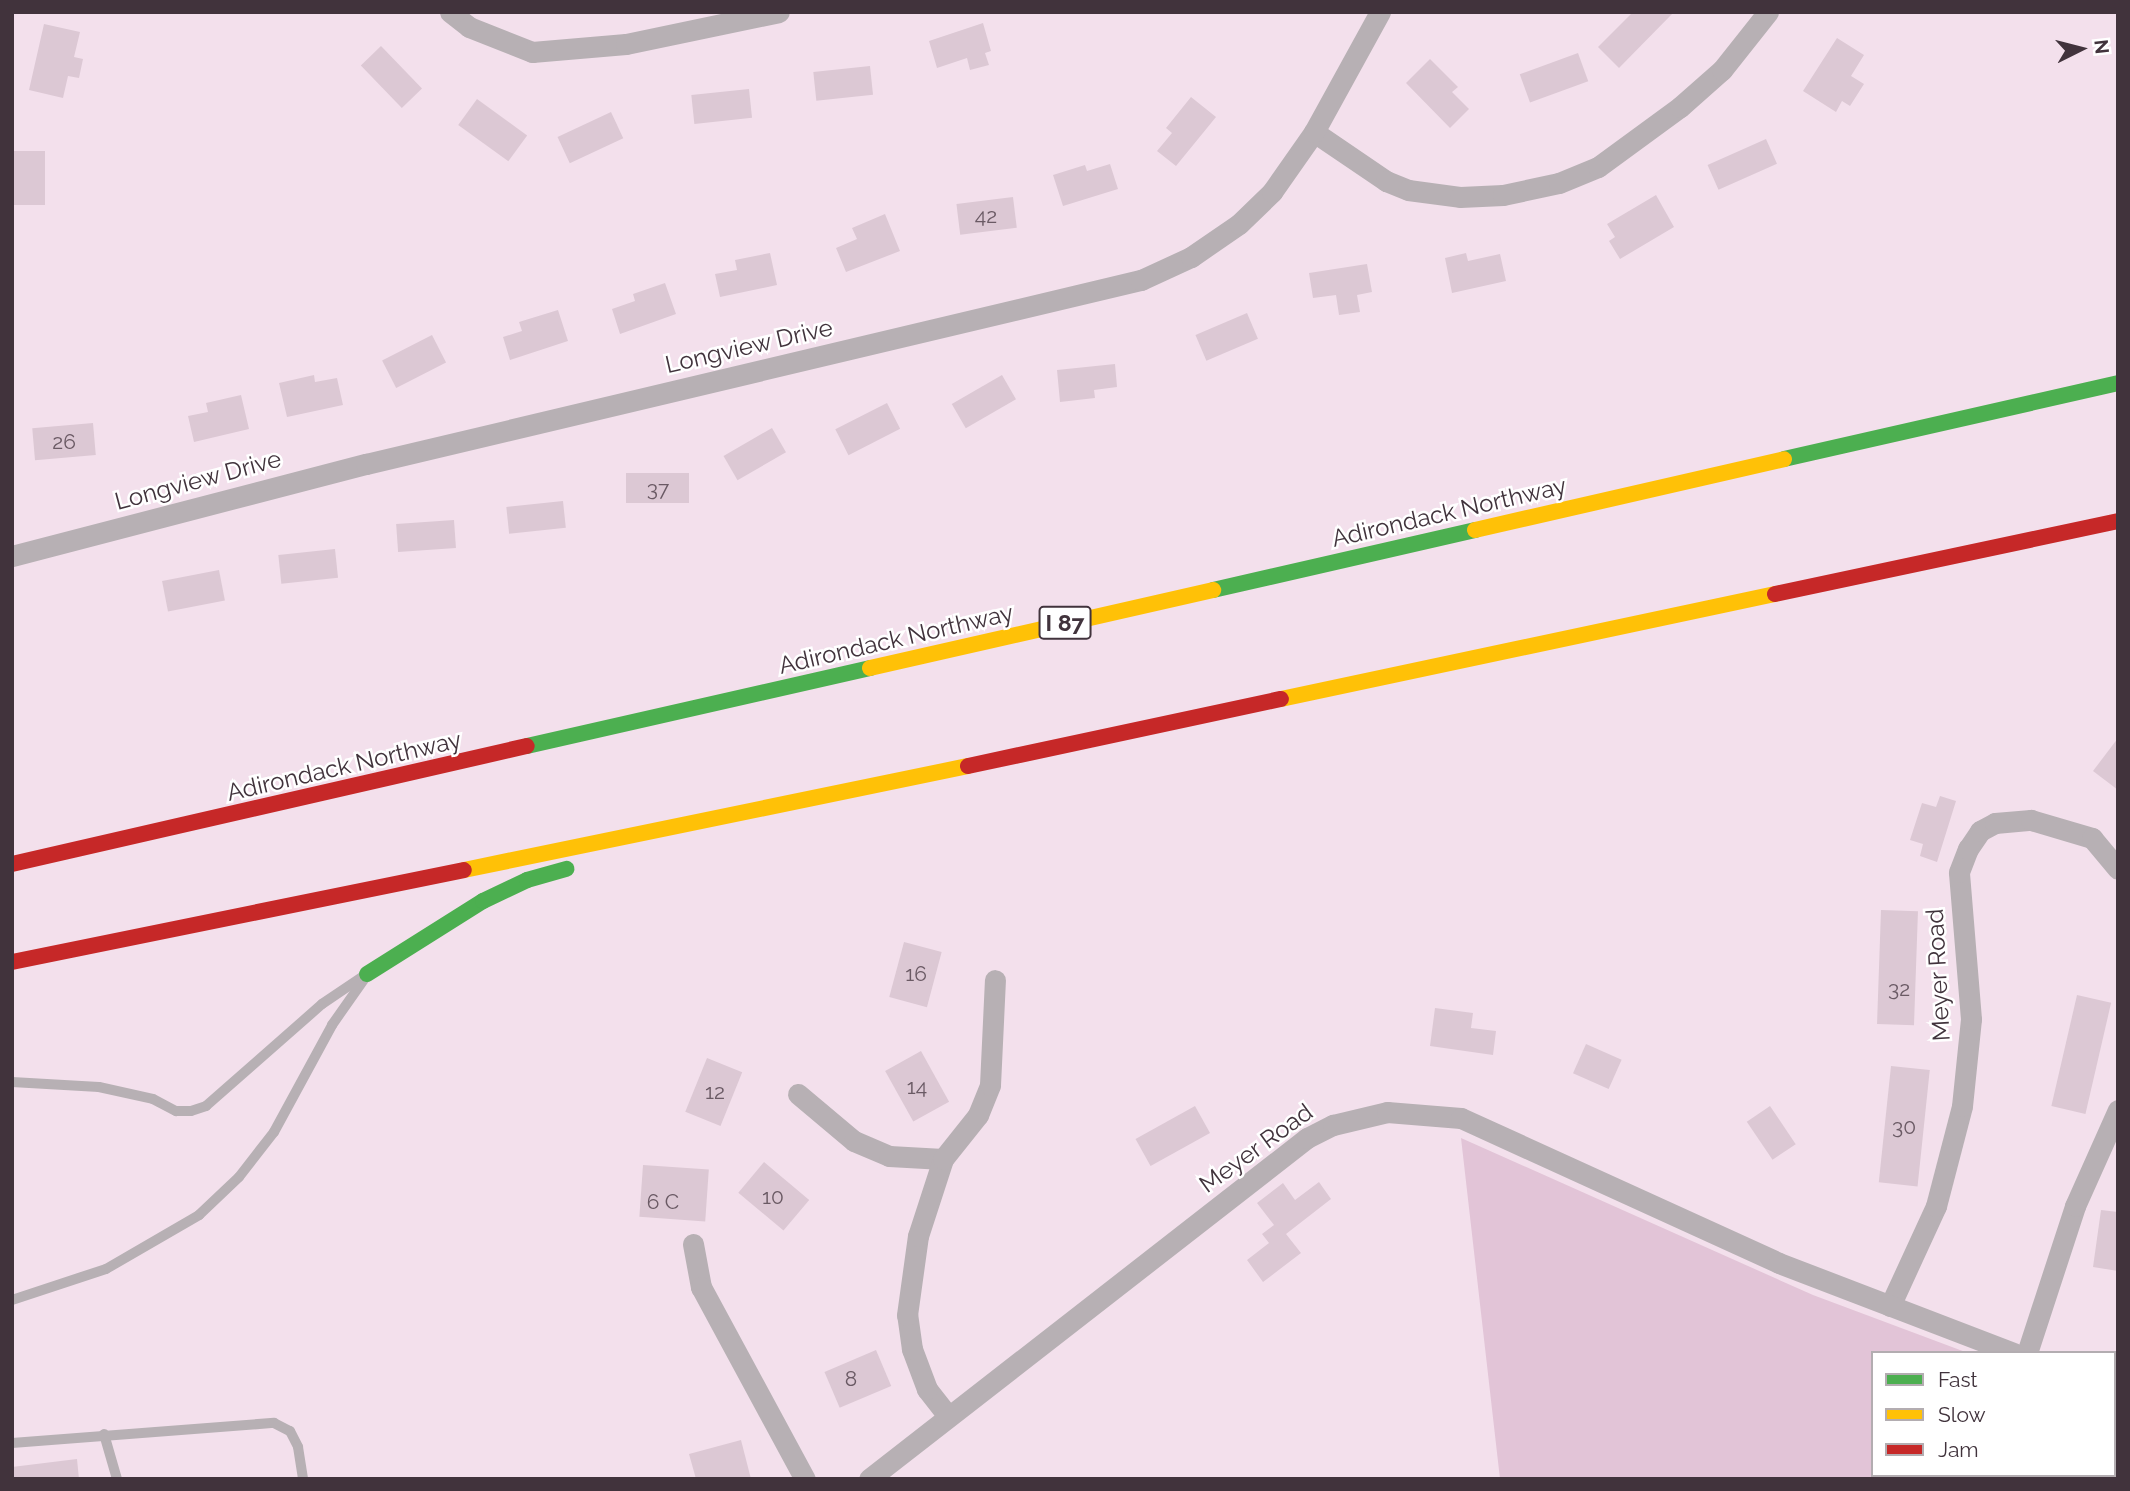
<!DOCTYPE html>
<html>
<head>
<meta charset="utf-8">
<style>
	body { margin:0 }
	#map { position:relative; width:2130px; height:1491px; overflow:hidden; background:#f3e0ec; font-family:Raleway,sans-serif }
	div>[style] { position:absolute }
	.green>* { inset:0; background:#e2c4d7 }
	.building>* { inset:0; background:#dcc8d4; transform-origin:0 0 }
	.lane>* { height:10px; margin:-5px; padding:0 5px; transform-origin:5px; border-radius:5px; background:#b7b0b4 }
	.street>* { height:21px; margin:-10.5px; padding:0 10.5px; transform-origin:10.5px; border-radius:10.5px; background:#b7b0b4 }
	.fast>* { height:16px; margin:-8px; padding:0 8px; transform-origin:8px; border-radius:8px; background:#4caf50 }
	.slow>* { height:16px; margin:-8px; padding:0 8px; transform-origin:8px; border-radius:8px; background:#ffc107 }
	.jam>* { height:16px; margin:-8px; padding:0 8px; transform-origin:8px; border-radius:8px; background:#c62828 }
	span { translate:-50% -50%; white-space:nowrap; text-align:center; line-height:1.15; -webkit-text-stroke:5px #fff; paint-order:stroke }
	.number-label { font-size:21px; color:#6a5a64 }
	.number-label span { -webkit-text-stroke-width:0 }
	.shield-label span { padding:2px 5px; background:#fff; border:2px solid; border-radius:5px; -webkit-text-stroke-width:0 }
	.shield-label { font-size:23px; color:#41333c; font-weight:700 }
	.street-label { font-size:24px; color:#41333c }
	.frame { position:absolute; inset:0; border:14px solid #41333c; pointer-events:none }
	.legend { position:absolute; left:1871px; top:1351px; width:245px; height:126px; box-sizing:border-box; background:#fff; border:2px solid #b3adb1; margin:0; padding:9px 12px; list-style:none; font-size:21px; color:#41333c }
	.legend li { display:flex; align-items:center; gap:14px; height:35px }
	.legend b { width:35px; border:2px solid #b3adb1 }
	.north { position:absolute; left:2046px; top:14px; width:70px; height:70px; -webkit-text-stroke:5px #fff; paint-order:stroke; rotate:84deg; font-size:19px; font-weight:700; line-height:28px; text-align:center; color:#41333c }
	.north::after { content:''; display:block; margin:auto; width:24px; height:32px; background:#41333c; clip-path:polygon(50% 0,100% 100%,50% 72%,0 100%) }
</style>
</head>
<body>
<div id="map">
	<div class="green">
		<i style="clip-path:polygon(1461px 1138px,1813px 1295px,1968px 1353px,1873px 1353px,1873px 1475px,2114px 1475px,2114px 1408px,2118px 1479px,1500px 1479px)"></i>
	</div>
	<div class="building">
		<i style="clip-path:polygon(1633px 12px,1674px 12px,1619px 68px,1598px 47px)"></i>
		<i style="clip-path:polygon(983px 23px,991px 51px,985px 53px,989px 65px,970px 70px,967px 58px,937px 68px,929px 41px)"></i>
		<i style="clip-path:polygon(44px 24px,80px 32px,74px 57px,83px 59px,79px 78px,68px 76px,63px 98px,29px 90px)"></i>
		<i style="clip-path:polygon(1837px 38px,1864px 55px,1851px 76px,1864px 84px,1850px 106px,1842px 101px,1836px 112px,1803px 91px)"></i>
		<i style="left:381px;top:46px;width:59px;height:28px;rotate:46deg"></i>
		<i style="left:1578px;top:53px;width:30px;height:62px;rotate:70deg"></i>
		<i style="clip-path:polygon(1430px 59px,1458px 87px,1452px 92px,1469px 109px,1450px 128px,1406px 83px)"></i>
		<i style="left:870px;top:66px;width:29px;height:57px;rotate:84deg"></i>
		<i style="left:749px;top:89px;width:29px;height:58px;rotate:84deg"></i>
		<i style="clip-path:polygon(1191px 97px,1216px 117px,1176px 166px,1157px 151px,1172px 133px,1166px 128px)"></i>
		<i style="left:477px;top:99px;width:62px;height:32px;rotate:36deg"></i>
		<i style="left:611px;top:112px;width:29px;height:59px;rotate:65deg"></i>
		<i style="left:1766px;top:139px;width:27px;height:64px;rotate:66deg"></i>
		<i style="left:13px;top:151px;width:32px;height:54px"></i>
		<i style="clip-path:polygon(1110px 164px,1118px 189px,1063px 206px,1053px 175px,1085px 165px,1087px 171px)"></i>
		<i style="clip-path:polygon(1656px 195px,1674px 227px,1620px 259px,1609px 241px,1615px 237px,1607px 224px)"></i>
		<i style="left:1013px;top:197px;width:31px;height:57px;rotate:83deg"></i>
		<i style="clip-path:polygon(885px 214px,900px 251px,846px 272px,836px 248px,857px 239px,852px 228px)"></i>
		<i style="clip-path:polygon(770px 253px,777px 285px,720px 297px,715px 274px,737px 270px,735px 260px)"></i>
		<i style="clip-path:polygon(1466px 253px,1468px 261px,1500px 254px,1506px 281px,1452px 293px,1445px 258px)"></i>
		<i style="clip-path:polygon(1367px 264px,1372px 292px,1357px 295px,1360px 312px,1339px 315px,1336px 295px,1313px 298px,1309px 273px)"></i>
		<i style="clip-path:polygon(665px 283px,676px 314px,620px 334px,612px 309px,635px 301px,633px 294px)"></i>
		<i style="clip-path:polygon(558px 310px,568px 341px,510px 360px,503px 337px,522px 331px,519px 322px)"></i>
		<i style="left:1247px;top:313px;width:28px;height:56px;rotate:67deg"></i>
		<i style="left:432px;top:335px;width:31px;height:56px;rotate:63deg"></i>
		<i style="clip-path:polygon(1115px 364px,1117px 387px,1094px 390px,1095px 398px,1060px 402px,1057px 370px)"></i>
		<i style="clip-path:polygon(314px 375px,315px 382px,337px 378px,343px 405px,287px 417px,279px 383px)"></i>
		<i style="left:1002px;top:375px;width:28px;height:58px;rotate:60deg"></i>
		<i style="clip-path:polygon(241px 395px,249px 429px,194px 442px,188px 416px,208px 412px,206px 403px)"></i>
		<i style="left:887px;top:403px;width:29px;height:58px;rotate:63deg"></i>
		<i style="left:93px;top:423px;width:32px;height:61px;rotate:85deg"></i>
		<i style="left:772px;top:428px;width:28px;height:56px;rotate:60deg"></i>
		<i style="left:689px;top:473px;width:30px;height:63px;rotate:90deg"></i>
		<i style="left:563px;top:501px;width:27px;height:57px;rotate:84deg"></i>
		<i style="left:454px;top:520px;width:28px;height:58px;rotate:86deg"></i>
		<i style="left:335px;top:549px;width:29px;height:57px;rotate:84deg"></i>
		<i style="left:219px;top:570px;width:31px;height:58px;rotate:79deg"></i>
		<i style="clip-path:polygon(2118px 738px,2118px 790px,2093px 771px)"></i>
		<i style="clip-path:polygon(1940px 796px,1956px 801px,1937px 862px,1920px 856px,1923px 844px,1910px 840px,1922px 803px,1936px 807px)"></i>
		<i style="left:1881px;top:910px;width:37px;height:114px;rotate:2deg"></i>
		<i style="left:904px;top:942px;width:39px;height:57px;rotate:15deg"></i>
		<i style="left:2077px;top:995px;width:35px;height:114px;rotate:13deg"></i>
		<i style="clip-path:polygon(1435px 1008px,1473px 1013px,1471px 1028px,1496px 1031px,1493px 1055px,1430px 1046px)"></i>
		<i style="left:1586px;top:1044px;width:39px;height:32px;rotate:24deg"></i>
		<i style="left:921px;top:1051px;width:58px;height:41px;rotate:61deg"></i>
		<i style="left:707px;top:1058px;width:38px;height:58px;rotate:22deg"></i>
		<i style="left:1891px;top:1066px;width:39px;height:117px;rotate:6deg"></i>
		<i style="left:1195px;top:1106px;width:31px;height:68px;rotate:61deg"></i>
		<i style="left:1770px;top:1106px;width:46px;height:28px;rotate:56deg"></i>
		<i style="left:764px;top:1162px;width:59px;height:40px;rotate:40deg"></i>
		<i style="left:643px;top:1165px;width:66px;height:52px;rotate:4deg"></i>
		<i style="clip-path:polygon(1319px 1182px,1331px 1199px,1286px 1234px,1301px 1253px,1263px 1282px,1247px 1260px,1269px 1243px,1262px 1234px,1274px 1225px,1257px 1203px,1283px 1183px,1295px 1200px)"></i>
		<i style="clip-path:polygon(2101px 1210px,2118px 1212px,2118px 1271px,2093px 1267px)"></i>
		<i style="left:876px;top:1350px;width:39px;height:56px;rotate:67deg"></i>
		<i style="clip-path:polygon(741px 1440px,751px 1479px,696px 1479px,689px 1454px)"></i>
		<i style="clip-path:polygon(77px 1459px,79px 1479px,12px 1479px,12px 1467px)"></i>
	</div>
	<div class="lane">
		<i style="left:12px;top:1082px;width:87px;rotate:3.3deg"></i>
		<i style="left:99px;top:1087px;width:55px;rotate:12.5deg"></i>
		<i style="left:153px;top:1099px;width:26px;rotate:28deg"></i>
		<i style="left:176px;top:1111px;width:15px"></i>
		<i style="left:191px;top:1111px;width:16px;rotate:-18deg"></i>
		<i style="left:206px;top:1106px;width:154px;rotate:-41.3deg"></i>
		<i style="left:322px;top:1004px;width:48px;rotate:-34deg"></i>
		<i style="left:12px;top:1300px;width:99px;rotate:-18.3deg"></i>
		<i style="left:106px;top:1269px;width:108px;rotate:-30.1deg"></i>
		<i style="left:199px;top:1215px;width:55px;rotate:-43.5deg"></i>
		<i style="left:239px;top:1177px;width:57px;rotate:-52.1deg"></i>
		<i style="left:274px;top:1132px;width:122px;rotate:-61.5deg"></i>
		<i style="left:332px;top:1025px;width:57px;rotate:-54.9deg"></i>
		<i style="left:104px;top:1434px;width:47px;rotate:73.9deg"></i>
		<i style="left:12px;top:1443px;width:263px;rotate:-4.4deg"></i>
		<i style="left:274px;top:1423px;width:18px;rotate:27deg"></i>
		<i style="left:290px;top:1431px;width:18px;rotate:63deg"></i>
		<i style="left:298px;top:1447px;width:32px;rotate:81deg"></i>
	</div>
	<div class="street">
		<i style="left:450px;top:12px;width:24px;rotate:38deg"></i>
		<i style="left:469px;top:27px;width:68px;rotate:21.6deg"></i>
		<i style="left:532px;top:52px;width:94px;rotate:-4.9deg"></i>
		<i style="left:626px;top:44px;width:156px;rotate:-11.8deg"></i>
		<i style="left:1314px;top:132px;width:87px;rotate:34.2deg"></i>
		<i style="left:1386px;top:181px;width:24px;rotate:22deg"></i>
		<i style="left:1408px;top:190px;width:52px;rotate:7.7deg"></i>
		<i style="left:1460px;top:197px;width:43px;rotate:-2.7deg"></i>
		<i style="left:1503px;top:195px;width:57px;rotate:-12.1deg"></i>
		<i style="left:1559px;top:183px;width:42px;rotate:-22.3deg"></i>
		<i style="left:1598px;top:167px;width:102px;rotate:-36.2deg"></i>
		<i style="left:1680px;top:107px;width:56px;rotate:-41.4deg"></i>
		<i style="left:1722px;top:70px;width:74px;rotate:-51.6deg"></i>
		<i style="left:12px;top:556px;width:366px;rotate:-14.6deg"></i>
		<i style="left:366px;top:464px;width:797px;rotate:-13.36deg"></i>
		<i style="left:1141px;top:280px;width:55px;rotate:-24.7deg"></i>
		<i style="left:1191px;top:257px;width:58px;rotate:-34.5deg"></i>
		<i style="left:1239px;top:224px;width:46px;rotate:-44.1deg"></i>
		<i style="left:1272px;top:192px;width:73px;rotate:-55deg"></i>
		<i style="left:1314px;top:132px;width:137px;rotate:-61.2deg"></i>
		<i style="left:798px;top:1094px;width:73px;rotate:40deg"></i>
		<i style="left:854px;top:1141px;width:38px;rotate:23deg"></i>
		<i style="left:889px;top:1156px;width:54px;rotate:3.2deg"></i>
		<i style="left:693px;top:1244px;width:44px;rotate:79.5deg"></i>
		<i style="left:701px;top:1287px;width:218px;rotate:61.6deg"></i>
		<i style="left:1890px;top:1306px;width:110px;rotate:-65.3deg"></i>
		<i style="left:1936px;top:1206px;width:103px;rotate:-75.4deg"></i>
		<i style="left:1962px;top:1106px;width:87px;rotate:-84.1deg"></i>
		<i style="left:1971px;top:1019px;width:147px;rotate:-94.7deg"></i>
		<i style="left:1959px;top:872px;width:25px;rotate:-69deg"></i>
		<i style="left:1968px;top:849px;width:22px;rotate:-56deg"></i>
		<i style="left:1980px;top:831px;width:17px;rotate:-28deg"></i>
		<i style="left:1995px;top:823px;width:36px;rotate:-5deg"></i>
		<i style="left:2031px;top:820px;width:64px;rotate:16.4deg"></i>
		<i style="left:2092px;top:838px;width:40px;rotate:50deg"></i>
		<i style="left:2027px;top:1353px;width:155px;rotate:-71.9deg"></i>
		<i style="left:2075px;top:1206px;width:105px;rotate:-65.9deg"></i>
		<i style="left:2114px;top:1391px;width:4px;rotate:14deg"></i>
		<i style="left:948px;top:1416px;width:34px;rotate:-128deg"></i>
		<i style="left:927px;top:1389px;width:43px;rotate:-110.6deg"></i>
		<i style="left:912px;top:1349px;width:34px;rotate:-98deg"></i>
		<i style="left:907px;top:1315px;width:80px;rotate:-82.1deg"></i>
		<i style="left:918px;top:1236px;width:81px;rotate:-72deg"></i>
		<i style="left:943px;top:1159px;width:56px;rotate:-51.5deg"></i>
		<i style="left:978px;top:1115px;width:32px;rotate:-68deg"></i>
		<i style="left:990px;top:1085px;width:105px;rotate:-87.3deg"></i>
		<i style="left:869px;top:1479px;width:555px;rotate:-37.9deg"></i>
		<i style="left:1307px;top:1138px;width:29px;rotate:-27deg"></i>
		<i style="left:1333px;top:1125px;width:56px;rotate:-13.5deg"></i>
		<i style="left:1387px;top:1112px;width:74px;rotate:4.6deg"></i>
		<i style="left:1461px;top:1118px;width:349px;rotate:24.5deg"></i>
		<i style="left:1779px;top:1263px;width:252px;rotate:21deg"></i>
	</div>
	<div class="fast">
		<i style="left:1784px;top:459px;width:343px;rotate:-12.8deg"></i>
		<i style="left:1213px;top:590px;width:269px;rotate:-12.9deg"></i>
		<i style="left:527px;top:746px;width:352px;rotate:-12.8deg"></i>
		<i style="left:367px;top:974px;width:137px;rotate:-32.2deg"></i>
		<i style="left:483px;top:901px;width:49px;rotate:-25.5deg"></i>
		<i style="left:527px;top:880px;width:41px;rotate:-15.8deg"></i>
	</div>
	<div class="slow">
		<i style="left:1475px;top:530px;width:317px;rotate:-12.9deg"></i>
		<i style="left:870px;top:668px;width:352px;rotate:-12.8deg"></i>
		<i style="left:1281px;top:699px;width:505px;rotate:-12deg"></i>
		<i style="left:464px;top:870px;width:515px;rotate:-11.66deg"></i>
	</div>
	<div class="jam">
		<i style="left:1775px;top:594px;width:351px;rotate:-12deg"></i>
		<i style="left:968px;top:766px;width:320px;rotate:-12.1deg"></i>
		<i style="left:12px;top:864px;width:528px;rotate:-12.91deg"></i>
		<i style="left:12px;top:962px;width:461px;rotate:-11.5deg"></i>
	</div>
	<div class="number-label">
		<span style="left:986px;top:216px">42</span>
		<span style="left:64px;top:442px">26</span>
		<span style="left:658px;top:489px">37</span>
		<span style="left:916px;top:974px">16</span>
		<span style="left:1899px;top:989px">32</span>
		<span style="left:917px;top:1087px">14</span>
		<span style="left:715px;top:1092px">12</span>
		<span style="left:1904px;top:1127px">30</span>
		<span style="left:773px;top:1197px">10</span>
		<span style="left:663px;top:1202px">6 C</span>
		<span style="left:851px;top:1379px">8</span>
	</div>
	<div class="shield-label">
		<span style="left:1065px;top:623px">I 87</span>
	</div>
	<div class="street-label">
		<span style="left:749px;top:346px;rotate:-13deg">Longview Drive</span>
		<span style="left:198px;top:480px;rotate:-15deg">Longview Drive</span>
		<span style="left:1449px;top:512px;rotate:-13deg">Adirondack Northway</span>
		<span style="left:896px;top:639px;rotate:-13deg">Adirondack Northway</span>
		<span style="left:344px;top:766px;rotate:-13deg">Adirondack Northway</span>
		<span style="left:1938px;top:975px;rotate:-93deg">Meyer Road</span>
		<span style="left:1256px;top:1148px;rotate:-36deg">Meyer Road</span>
	</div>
	<div class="frame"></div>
	<ul class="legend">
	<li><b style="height:9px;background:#4caf50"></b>Fast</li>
	<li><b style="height:9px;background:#ffc107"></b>Slow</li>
	<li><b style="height:9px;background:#c62828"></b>Jam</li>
	</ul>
	<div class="north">N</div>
</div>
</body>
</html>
